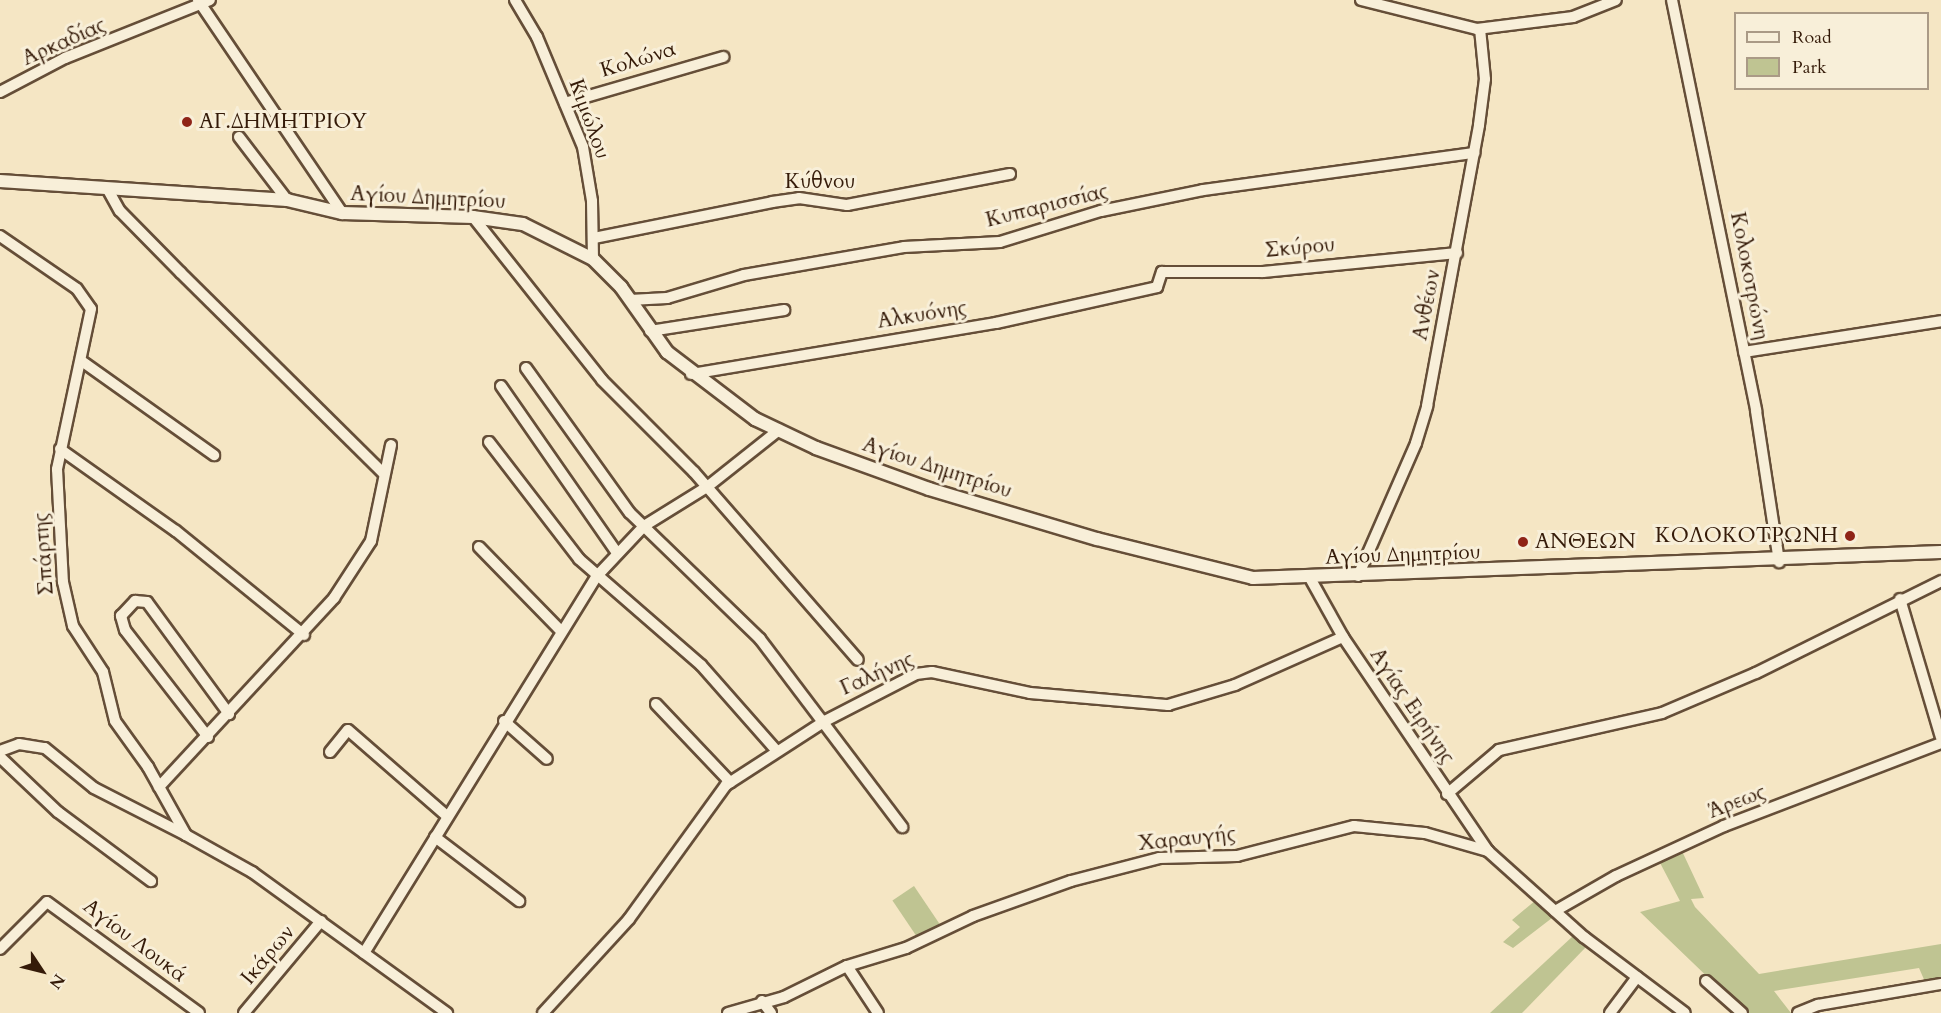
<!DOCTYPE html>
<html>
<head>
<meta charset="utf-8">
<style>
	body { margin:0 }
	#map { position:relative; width:1941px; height:1013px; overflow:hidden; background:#f5e6c4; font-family:Cardo,serif }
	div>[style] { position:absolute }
	.green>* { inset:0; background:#bfc492; transform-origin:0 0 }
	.roads { filter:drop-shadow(2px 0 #654e38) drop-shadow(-2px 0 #654e38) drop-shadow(0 2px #654e38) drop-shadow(0 -2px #654e38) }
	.minor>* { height:10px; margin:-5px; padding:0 5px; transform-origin:5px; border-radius:5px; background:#f8efd9 }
	.tertiary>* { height:12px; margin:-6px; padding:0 6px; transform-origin:6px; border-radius:6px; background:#f8efd9 }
	.dots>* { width:16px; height:16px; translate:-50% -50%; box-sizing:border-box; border:3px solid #f8efd9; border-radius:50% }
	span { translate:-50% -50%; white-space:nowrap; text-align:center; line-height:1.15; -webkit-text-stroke:6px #f8efd9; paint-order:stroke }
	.street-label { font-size:21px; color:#351b09 }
	.poi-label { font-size:21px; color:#351b09 }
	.left { translate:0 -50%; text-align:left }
	.right { translate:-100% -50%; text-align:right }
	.legend { position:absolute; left:1734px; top:12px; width:195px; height:78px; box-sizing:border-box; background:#f8efd9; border:2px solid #aa9a86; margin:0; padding:8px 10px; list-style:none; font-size:18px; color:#351b09 }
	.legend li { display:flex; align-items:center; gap:12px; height:30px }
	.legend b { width:30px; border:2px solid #aa9a86 }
	.north { position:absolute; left:12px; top:941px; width:60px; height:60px; -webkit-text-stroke:4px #f8efd9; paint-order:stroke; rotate:125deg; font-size:16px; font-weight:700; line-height:24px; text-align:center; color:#351b09 }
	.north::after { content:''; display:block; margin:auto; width:21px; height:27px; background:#351b09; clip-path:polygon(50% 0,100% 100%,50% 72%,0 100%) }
</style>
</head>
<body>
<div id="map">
	<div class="green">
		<i style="clip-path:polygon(1681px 849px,1704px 898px,1691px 899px,1695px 907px,1759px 974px,1941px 944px,1941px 982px,1926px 984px,1919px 968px,1774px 991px,1791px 1013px,1745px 1013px,1640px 912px,1680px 901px,1658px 859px)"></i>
		<i style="left:914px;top:886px;width:47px;height:26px;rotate:56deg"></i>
		<i style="clip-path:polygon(1536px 900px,1552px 918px,1513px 948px,1503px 942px,1520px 927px,1512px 920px)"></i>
		<i style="clip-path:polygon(1573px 936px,1587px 946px,1522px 1013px,1490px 1013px)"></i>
	</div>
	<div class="roads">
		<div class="minor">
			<i style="left:198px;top:0;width:257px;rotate:55.9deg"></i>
			<i style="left:515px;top:0;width:43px;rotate:59.3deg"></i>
			<i style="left:537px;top:37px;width:119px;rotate:67.3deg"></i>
			<i style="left:583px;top:147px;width:55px;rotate:80.5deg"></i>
			<i style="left:592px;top:201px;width:58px;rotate:89deg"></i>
			<i style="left:1361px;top:0;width:120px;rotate:14deg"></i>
			<i style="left:1477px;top:29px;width:97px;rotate:-7.1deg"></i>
			<i style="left:1573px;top:17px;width:46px;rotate:-21.6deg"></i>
			<i style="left:1672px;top:0;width:419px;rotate:78.4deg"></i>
			<i style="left:1756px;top:411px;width:153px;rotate:81.3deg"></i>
			<i style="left:0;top:92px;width:73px;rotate:-27.6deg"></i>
			<i style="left:65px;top:58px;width:156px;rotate:-21.8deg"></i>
			<i style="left:565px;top:103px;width:165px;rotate:-16.2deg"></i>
			<i style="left:239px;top:137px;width:79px;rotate:52.7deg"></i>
			<i style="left:107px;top:188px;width:26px;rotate:61deg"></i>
			<i style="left:120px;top:211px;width:87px;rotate:45.5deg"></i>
			<i style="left:181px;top:273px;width:284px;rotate:44.7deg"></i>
			<i style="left:473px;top:217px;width:208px;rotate:51.6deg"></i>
			<i style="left:602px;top:380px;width:130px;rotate:45deg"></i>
			<i style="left:694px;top:472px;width:249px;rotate:48.9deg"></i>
			<i style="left:0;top:236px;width:93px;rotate:34.5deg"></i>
			<i style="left:77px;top:289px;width:24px;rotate:55deg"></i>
			<i style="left:91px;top:309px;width:164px;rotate:102deg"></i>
			<i style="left:57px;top:469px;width:113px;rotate:87deg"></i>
			<i style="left:63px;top:582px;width:45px;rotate:77.2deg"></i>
			<i style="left:73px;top:626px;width:55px;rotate:56.9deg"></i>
			<i style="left:103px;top:672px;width:50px;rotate:76.2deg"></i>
			<i style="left:115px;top:721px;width:57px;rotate:54.3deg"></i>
			<i style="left:148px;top:767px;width:78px;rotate:60.8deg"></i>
			<i style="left:186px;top:835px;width:76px;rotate:29.3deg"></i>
			<i style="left:252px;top:872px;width:241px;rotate:35.9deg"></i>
			<i style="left:594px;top:238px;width:182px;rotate:-11.4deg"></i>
			<i style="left:772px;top:202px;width:27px;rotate:-8deg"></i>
			<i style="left:799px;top:198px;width:49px;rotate:8.3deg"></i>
			<i style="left:847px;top:205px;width:166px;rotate:-10.8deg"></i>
			<i style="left:630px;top:300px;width:37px;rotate:-3deg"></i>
			<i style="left:667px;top:298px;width:80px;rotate:-16.6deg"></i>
			<i style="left:744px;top:275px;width:162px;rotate:-9.9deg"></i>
			<i style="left:904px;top:247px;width:96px;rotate:-3deg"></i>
			<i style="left:1000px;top:242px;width:106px;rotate:-17.1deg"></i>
			<i style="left:1101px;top:211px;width:104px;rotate:-11.6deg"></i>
			<i style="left:1203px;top:190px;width:274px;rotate:-7.8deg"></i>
			<i style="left:650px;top:331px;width:136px;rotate:-8.9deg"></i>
			<i style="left:1744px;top:352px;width:199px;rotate:-8.9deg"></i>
			<i style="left:83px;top:362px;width:161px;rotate:35.4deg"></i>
			<i style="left:526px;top:368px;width:178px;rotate:54.4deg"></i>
			<i style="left:630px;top:513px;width:181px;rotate:44.1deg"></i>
			<i style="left:760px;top:639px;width:236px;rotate:52.9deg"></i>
			<i style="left:691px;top:374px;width:309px;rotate:-9.5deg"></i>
			<i style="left:996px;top:323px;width:165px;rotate:-12.6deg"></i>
			<i style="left:1157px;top:287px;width:16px;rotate:-72deg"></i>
			<i style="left:1162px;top:272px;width:101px"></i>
			<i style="left:1263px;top:272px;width:195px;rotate:-5.6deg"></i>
			<i style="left:501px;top:386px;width:203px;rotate:55.2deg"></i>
			<i style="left:489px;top:442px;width:148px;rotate:52.4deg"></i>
			<i style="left:579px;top:559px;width:162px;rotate:41deg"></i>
			<i style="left:701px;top:665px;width:113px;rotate:48.6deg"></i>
			<i style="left:60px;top:449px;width:142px;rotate:35.3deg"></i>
			<i style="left:176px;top:531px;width:165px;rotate:39.1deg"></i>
			<i style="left:479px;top:547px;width:116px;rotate:45.7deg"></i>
			<i style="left:1358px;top:576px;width:145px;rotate:-66.4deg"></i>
			<i style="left:1416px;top:443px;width:39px;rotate:-73deg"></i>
			<i style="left:1427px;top:406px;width:286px;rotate:-79.5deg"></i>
			<i style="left:1479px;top:125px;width:46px;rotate:-82.6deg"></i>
			<i style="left:1485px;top:79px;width:50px;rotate:-95.7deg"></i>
			<i style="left:1310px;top:578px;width:68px;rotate:60.8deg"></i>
			<i style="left:1343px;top:637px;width:258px;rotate:55.9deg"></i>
			<i style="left:1900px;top:599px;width:144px;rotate:73.5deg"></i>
			<i style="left:656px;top:704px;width:108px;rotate:46.5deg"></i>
			<i style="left:504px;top:721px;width:57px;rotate:41.5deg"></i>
			<i style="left:208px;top:737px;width:135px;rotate:-127.8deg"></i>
			<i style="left:125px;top:630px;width:15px;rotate:-106deg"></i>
			<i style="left:121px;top:616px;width:21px;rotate:-47deg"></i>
			<i style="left:135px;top:601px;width:12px;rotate:5deg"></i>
			<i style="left:147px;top:602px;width:139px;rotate:53.8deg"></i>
			<i style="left:0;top:751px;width:20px;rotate:-20deg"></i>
			<i style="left:19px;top:744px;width:26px;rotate:9deg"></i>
			<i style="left:45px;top:748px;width:63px;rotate:39.2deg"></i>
			<i style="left:94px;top:788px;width:103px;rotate:27.1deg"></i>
			<i style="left:330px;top:752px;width:28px;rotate:-51deg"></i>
			<i style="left:348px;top:730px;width:131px;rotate:41deg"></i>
			<i style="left:0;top:757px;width:80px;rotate:43.5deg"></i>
			<i style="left:58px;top:812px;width:116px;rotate:36.6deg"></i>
			<i style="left:159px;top:787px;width:258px;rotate:-47.2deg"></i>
			<i style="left:334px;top:598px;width:68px;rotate:-57deg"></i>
			<i style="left:371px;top:541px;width:98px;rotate:-78.2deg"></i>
			<i style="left:1447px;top:794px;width:68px;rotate:-40.2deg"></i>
			<i style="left:1499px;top:750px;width:167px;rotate:-12.8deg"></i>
			<i style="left:1662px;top:713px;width:102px;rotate:-23.1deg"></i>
			<i style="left:1756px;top:673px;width:207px;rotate:-26.4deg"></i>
			<i style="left:435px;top:837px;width:106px;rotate:37.3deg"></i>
			<i style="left:1555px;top:911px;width:70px;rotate:-29.8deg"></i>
			<i style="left:1616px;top:876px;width:119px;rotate:-24.8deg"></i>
			<i style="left:1724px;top:826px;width:232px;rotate:-20.9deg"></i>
			<i style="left:0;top:949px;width:66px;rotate:-45deg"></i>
			<i style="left:47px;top:902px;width:188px;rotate:36.1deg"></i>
			<i style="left:364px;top:953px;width:442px;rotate:-58.3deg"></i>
			<i style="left:596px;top:577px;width:70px;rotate:-46.7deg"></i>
			<i style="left:644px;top:526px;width:74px;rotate:-31.8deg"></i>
			<i style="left:707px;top:487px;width:92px;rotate:-38.4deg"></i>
			<i style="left:847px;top:966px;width:56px;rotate:56.6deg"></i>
			<i style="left:1706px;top:981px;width:48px;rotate:41.6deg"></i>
			<i style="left:762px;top:1001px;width:15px;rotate:53deg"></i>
			<i style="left:244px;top:1013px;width:120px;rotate:-50.1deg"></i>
			<i style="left:543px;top:1013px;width:127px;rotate:-47.5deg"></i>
			<i style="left:629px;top:919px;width:165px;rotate:-54.1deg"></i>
			<i style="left:726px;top:785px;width:118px;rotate:-32.9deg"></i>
			<i style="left:825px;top:721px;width:102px;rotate:-27.3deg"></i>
			<i style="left:916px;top:674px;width:16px;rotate:-7deg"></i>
			<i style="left:932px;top:672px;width:100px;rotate:12.1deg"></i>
			<i style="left:1030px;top:693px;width:139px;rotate:5deg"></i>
			<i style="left:1168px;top:705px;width:70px;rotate:-16.6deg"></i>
			<i style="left:1235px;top:685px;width:118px;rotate:-24deg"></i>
			<i style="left:728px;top:1013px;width:58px;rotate:-15.9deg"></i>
			<i style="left:784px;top:997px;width:70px;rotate:-26.2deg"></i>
			<i style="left:847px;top:966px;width:62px;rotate:-17deg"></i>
			<i style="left:906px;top:948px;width:74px;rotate:-25.5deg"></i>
			<i style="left:973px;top:916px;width:104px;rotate:-19.7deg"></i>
			<i style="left:1071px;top:881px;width:91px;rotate:-14.6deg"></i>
			<i style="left:1159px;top:858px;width:78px;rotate:-1.5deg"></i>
			<i style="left:1237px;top:856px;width:121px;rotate:-14.4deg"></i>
			<i style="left:1354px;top:826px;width:71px;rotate:5.6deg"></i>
			<i style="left:1425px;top:833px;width:66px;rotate:15.9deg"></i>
			<i style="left:1488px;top:851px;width:129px;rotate:41.9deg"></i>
			<i style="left:1584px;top:937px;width:126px;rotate:37deg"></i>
			<i style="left:1610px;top:1013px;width:45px;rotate:-53.1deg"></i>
			<i style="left:1798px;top:1013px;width:22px;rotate:-22deg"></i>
			<i style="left:1818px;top:1005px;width:125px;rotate:-9.7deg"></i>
		</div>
		<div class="tertiary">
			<i style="left:0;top:181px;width:288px;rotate:3.8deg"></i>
			<i style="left:287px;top:200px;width:57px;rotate:13.3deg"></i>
			<i style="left:342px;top:213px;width:131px;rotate:1.7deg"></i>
			<i style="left:473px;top:217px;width:50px;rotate:8deg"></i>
			<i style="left:523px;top:224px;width:78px;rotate:26.6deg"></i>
			<i style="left:593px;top:259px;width:40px;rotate:45deg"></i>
			<i style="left:621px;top:287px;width:80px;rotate:54.7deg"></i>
			<i style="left:667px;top:352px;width:111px;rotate:37.3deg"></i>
			<i style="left:755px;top:419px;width:68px;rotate:25.4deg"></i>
			<i style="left:816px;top:448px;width:120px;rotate:19.9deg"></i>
			<i style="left:929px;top:489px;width:175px;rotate:16.6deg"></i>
			<i style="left:1097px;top:539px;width:161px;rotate:14deg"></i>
			<i style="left:1253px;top:578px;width:688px;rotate:-2.16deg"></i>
		</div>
	</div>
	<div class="dots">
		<i style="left:187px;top:122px;background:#8f2418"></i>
		<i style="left:1850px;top:536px;background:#8f2418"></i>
		<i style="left:1523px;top:542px;background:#8f2418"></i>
	</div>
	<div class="street-label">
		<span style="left:64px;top:42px;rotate:-24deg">Αρκαδίας</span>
		<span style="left:638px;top:60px;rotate:-17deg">Κολώνα</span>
		<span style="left:589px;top:119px;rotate:70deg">Κιμώλου</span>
		<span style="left:820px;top:182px">Κύθνου</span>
		<span style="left:428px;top:198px;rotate:3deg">Αγίου Δημητρίου</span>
		<span style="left:1047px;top:206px;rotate:-14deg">Κυπαρισσίας</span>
		<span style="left:1300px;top:248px;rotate:-5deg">Σκύρου</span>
		<span style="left:1749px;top:276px;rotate:79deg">Κολοκοτρώνη</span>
		<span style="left:1427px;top:305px;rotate:-79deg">Ανθέων</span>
		<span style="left:922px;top:315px;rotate:-9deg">Αλκυόνης</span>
		<span style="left:937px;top:468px;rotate:18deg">Αγίου Δημητρίου</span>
		<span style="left:44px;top:554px;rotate:-94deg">Σπάρτης</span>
		<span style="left:1403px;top:555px;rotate:-2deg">Αγίου Δημητρίου</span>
		<span style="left:877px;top:674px;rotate:-24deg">Γαλήνης</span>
		<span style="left:1412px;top:706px;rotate:56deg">Αγίας Ειρήνης</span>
		<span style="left:1737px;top:802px;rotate:-21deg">Άρεως</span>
		<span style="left:1187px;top:839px;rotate:-6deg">Χαραυγής</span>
		<span style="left:135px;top:941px;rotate:37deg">Αγίου Λουκά</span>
		<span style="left:268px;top:955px;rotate:-50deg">Ικάρων</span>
	</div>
	<div class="poi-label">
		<span class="left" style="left:199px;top:122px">ΑΓ.ΔΗΜΗΤΡΙΟΥ</span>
		<span class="right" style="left:1838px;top:536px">ΚΟΛΟΚΟΤΡΩΝΗ</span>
		<span class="left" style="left:1535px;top:542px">ΑΝΘΕΩΝ</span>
	</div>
	<ul class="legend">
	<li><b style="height:8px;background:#f8efd9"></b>Road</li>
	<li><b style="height:16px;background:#bfc492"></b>Park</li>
	</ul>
	<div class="north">N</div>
</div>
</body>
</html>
